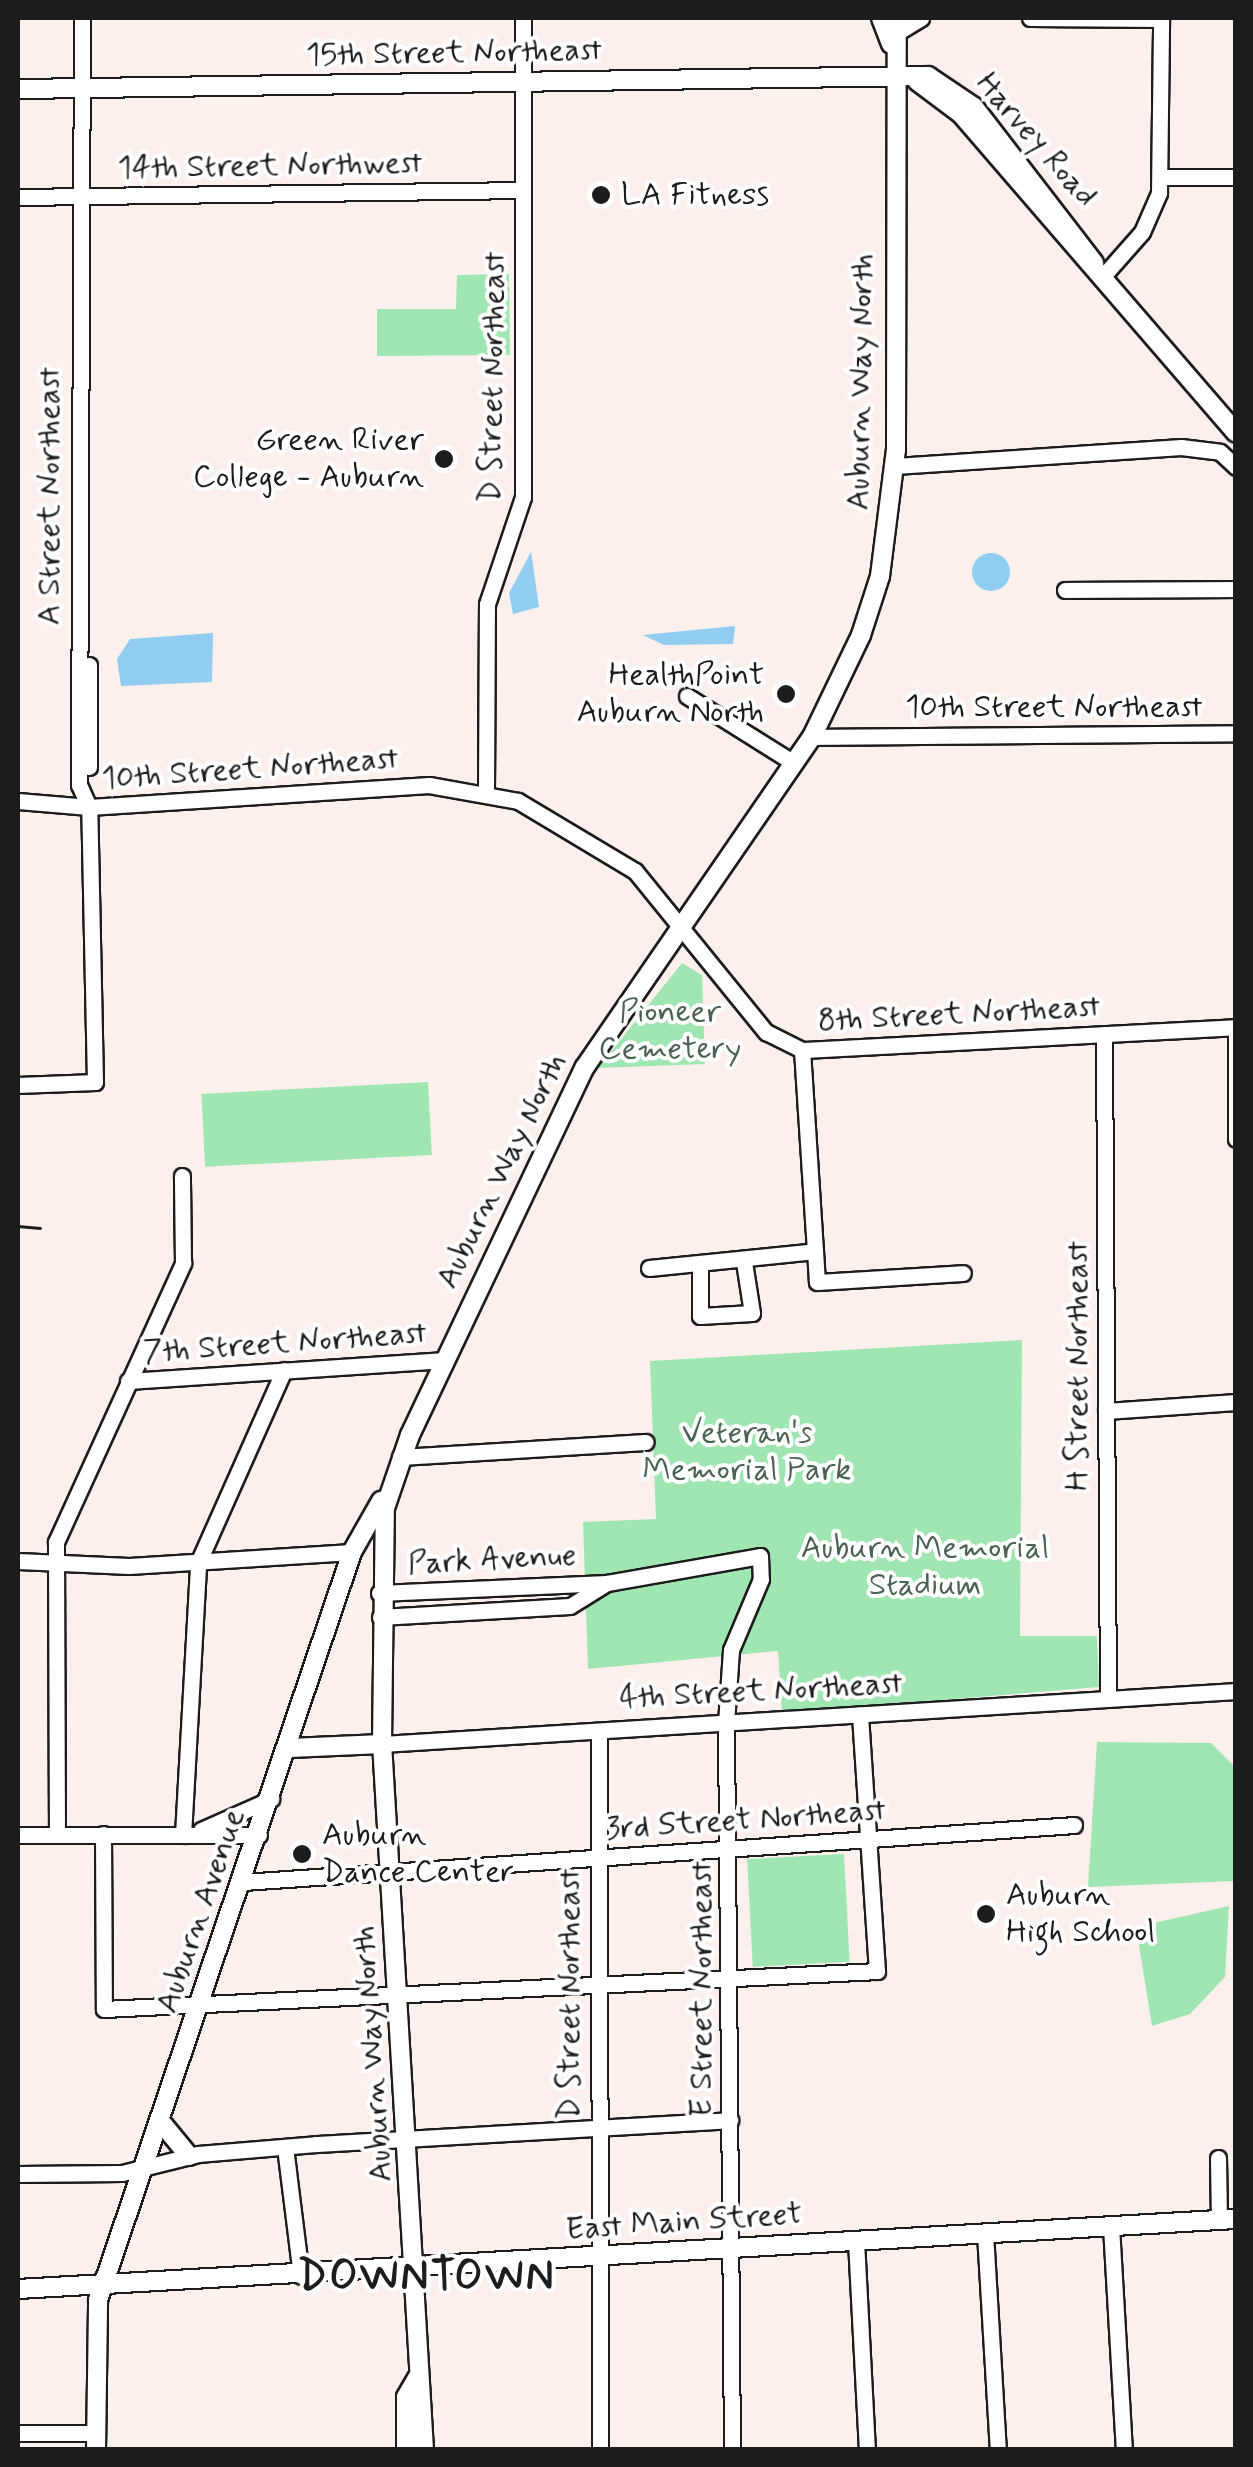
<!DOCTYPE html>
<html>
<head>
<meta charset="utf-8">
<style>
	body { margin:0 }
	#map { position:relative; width:1253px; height:2467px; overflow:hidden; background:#fbf0eb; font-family:Mynerve,sans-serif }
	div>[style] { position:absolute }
	.green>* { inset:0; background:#a0e6b3; transform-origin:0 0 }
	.water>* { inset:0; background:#91ccf1 }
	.round { border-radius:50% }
	.roads { filter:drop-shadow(2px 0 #1c1c1c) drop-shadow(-2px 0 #1c1c1c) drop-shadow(0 2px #1c1c1c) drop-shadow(0 -2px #1c1c1c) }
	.minor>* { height:15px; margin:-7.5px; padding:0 7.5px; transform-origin:7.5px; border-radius:7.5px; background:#fff }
	.major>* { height:18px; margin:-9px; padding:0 9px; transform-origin:9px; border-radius:9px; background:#fff }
	.rail>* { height:2.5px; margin:-1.25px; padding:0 1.25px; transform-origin:1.25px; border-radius:1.25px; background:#1c1c1c }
	.dots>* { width:28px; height:28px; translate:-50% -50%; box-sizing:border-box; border:5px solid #fff; border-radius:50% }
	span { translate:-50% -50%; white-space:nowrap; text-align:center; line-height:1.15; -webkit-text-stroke:8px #fff; paint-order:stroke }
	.street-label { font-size:32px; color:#1c1c1c }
	.poi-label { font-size:32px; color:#1c1c1c }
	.left { translate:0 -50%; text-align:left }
	.right { translate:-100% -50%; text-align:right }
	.park-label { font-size:32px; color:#4a6351 }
	.district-label { font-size:42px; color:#1c1c1c; font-weight:700; letter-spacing:2.5px }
	.frame { position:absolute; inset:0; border:20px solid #1c1c1c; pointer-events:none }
</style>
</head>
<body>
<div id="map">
	<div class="green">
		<i style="clip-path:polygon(509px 274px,510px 355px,377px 356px,377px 309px,456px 309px,457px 275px)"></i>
		<i style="clip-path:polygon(682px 963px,702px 975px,705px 1064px,598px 1068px)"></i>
		<i style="left:428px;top:1082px;width:73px;height:227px;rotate:87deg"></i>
		<i style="clip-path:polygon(1022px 1340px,1020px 1636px,1097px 1636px,1099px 1687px,782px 1713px,778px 1651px,588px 1669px,583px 1522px,656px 1519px,650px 1361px)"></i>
		<i style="clip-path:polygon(1097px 1742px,1211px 1743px,1235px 1767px,1235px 1881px,1088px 1887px)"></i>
		<i style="left:844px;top:1854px;width:108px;height:97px;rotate:87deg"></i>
		<i style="clip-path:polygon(1229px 1906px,1225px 1977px,1190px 2014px,1152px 2026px,1136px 1927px)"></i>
	</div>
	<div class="water">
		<i style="clip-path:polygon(531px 552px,539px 607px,513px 614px,509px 593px)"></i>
		<i class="round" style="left:972px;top:553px;width:38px;height:38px"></i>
		<i style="clip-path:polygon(735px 626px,733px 644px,664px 645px,643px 635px)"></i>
		<i style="clip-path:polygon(213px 633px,212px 682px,121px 686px,117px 659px,130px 639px)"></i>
	</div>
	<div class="roads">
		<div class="minor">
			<i style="left:1030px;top:18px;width:131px;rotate:0.4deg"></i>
			<i style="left:898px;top:32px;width:27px;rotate:-31deg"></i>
			<i style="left:1162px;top:177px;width:74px"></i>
			<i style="left:18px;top:197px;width:505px;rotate:-0.79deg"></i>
			<i style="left:1104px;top:275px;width:57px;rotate:-48.5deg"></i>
			<i style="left:1142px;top:232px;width:43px;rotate:-66.4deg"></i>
			<i style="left:1159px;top:193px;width:175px;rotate:-89.3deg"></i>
			<i style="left:895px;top:466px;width:287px;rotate:-3.8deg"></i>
			<i style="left:1181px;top:447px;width:39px;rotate:7deg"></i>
			<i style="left:1220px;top:452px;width:22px;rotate:43deg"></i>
			<i style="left:1065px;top:590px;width:171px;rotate:-0.3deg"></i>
			<i style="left:687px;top:696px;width:126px;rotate:32.1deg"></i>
			<i style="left:812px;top:737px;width:424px;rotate:-0.5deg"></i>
			<i style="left:89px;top:767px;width:102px;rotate:-90deg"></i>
			<i style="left:486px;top:791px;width:187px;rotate:-89.7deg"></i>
			<i style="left:487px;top:604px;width:113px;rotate:-71.4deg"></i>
			<i style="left:523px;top:497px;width:479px;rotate:-90deg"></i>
			<i style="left:18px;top:801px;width:71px;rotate:4.8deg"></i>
			<i style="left:89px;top:807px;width:341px;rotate:-3.7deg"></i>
			<i style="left:429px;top:785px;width:90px;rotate:10.2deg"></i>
			<i style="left:518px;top:801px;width:136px;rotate:30.9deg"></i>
			<i style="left:635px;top:871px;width:208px;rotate:50.9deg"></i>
			<i style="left:766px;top:1032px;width:40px;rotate:26.6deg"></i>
			<i style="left:802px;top:1050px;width:435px;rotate:-3deg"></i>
			<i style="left:1236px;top:1029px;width:110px;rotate:90deg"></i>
			<i style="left:1104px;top:1034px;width:665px;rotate:89.66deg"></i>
			<i style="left:802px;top:1050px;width:232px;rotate:86.3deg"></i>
			<i style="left:817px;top:1282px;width:146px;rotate:-3.5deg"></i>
			<i style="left:18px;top:1085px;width:77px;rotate:-2.2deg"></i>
			<i style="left:95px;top:1082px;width:275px;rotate:-91.2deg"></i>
			<i style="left:89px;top:807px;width:24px;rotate:-114deg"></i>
			<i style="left:79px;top:785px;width:767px;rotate:-89.78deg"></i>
			<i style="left:700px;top:1265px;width:51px;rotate:90deg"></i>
			<i style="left:700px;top:1316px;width:52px;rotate:-3.3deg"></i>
			<i style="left:752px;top:1313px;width:52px;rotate:-98.9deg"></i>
			<i style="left:649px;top:1268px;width:167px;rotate:-5.8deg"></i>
			<i style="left:128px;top:1381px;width:318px;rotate:-3.8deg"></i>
			<i style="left:1106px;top:1411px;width:130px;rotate:-4deg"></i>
			<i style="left:400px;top:1457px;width:246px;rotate:-3.5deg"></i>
			<i style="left:18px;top:1561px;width:111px;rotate:2.6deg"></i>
			<i style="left:129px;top:1566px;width:223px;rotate:-3.6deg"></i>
			<i style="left:379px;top:1593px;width:228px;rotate:-2.5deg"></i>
			<i style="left:607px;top:1583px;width:155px;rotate:-10deg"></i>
			<i style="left:760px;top:1556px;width:23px;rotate:88deg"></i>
			<i style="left:761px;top:1579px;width:77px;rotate:112.9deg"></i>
			<i style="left:731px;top:1650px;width:73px;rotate:93.9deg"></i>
			<i style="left:726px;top:1723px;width:727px;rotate:89.53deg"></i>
			<i style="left:380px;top:1617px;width:190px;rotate:-3.3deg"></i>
			<i style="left:570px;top:1606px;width:44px;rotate:-31.9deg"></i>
			<i style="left:599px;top:1731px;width:719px;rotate:89.92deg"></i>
			<i style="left:382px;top:1744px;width:856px;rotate:-3.55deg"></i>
			<i style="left:201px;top:1830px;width:77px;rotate:-23.9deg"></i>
			<i style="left:103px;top:1834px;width:175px;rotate:89.7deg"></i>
			<i style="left:104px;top:2009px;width:774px;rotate:-2.81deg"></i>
			<i style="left:877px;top:1971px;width:257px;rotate:-93.8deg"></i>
			<i style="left:18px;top:1835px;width:241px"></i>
			<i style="left:57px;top:1835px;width:293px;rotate:-90.2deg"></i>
			<i style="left:56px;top:1542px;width:307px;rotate:-65.5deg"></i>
			<i style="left:183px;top:1263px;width:87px;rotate:-90.7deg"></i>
			<i style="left:183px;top:1835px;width:272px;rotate:-86.8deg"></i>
			<i style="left:198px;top:1563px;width:211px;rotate:-66deg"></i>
			<i style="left:243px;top:1882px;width:833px;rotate:-3.92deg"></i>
			<i style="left:285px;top:2147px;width:130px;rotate:82.9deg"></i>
			<i style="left:1218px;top:2158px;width:62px;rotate:89.1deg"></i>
			<i style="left:18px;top:2174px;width:104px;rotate:-0.6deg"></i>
			<i style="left:122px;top:2173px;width:78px;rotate:-14deg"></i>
			<i style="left:198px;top:2154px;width:118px;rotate:-4.8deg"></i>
			<i style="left:316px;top:2144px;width:415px;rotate:-3.3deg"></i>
			<i style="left:1111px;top:2226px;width:224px;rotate:86.7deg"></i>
			<i style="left:985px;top:2233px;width:217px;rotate:86.6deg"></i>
			<i style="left:856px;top:2241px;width:209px;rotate:87deg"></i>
			<i style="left:18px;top:2433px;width:78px"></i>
		</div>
		<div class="major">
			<i style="left:881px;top:18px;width:28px;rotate:69deg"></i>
			<i style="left:917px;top:81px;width:55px;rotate:36.9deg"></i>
			<i style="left:961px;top:114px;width:421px;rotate:49.2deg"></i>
			<i style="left:18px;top:89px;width:910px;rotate:-0.82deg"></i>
			<i style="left:928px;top:76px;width:55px;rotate:34deg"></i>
			<i style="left:974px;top:107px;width:197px;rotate:52.4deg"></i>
			<i style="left:290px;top:1748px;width:92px;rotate:-2.5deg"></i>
			<i style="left:161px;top:2122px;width:44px;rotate:50.5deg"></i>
			<i style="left:18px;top:2289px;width:1220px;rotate:-3.29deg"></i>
			<i style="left:96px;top:2450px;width:150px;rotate:-89.2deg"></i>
			<i style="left:98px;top:2300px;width:790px;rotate:-71.24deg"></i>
			<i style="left:352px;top:1552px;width:59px;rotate:-60.4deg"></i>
			<i style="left:406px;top:2450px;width:53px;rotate:-90deg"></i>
			<i style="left:406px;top:2397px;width:22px;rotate:-60deg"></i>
			<i style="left:424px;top:2450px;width:707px;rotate:-93.4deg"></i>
			<i style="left:382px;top:1744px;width:236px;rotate:-89.3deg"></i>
			<i style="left:385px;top:1508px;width:77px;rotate:-71.1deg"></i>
			<i style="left:410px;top:1435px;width:407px;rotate:-64.6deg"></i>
			<i style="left:585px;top:1067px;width:401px;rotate:-55.5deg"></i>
			<i style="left:812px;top:737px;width:113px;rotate:-64.3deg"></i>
			<i style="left:861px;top:635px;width:62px;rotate:-72.1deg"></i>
			<i style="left:880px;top:576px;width:127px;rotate:-82.8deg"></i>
			<i style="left:896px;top:450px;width:432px;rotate:-89.9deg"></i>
		</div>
	</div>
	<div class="rail">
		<i style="left:18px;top:1226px;width:22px;rotate:5deg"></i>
	</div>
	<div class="dots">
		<i style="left:601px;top:195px;background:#1c1c1c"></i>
		<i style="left:444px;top:459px;background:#1c1c1c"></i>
		<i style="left:786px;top:694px;background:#1c1c1c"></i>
		<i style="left:302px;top:1854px;background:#1c1c1c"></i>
		<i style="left:986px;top:1914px;background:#1c1c1c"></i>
	</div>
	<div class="street-label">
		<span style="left:454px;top:53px;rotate:-1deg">15th Street Northeast</span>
		<span style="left:1036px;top:140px;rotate:49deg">Harvey Road</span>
		<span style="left:270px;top:166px;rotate:-1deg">14th Street Northwest</span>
		<span style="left:493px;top:377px;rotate:-89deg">D Street Northeast</span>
		<span style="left:861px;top:382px;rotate:-89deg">Auburn Way North</span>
		<span style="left:50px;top:496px;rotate:-90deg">A Street Northeast</span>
		<span style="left:1054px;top:707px">10th Street Northeast</span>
		<span style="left:250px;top:769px;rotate:-4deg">10th Street Northeast</span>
		<span style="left:959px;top:1014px;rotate:-3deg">8th Street Northeast</span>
		<span style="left:502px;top:1171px;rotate:-64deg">Auburn Way North</span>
		<span style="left:285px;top:1343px;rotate:-4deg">7th Street Northeast</span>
		<span style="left:1078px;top:1366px;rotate:-90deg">H Street Northeast</span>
		<span style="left:492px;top:1560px;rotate:-3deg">Park Avenue</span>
		<span style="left:761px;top:1691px;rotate:-3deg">4th Street Northeast</span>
		<span style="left:746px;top:1820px;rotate:-4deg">3rd Street Northeast</span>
		<span style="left:201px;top:1911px;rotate:-71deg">Auburn Avenue</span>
		<span style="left:702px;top:1989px;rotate:-90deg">E Street Northeast</span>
		<span style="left:570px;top:1994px;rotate:-90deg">D Street Northeast</span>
		<span style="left:373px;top:2054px;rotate:-94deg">Auburn Way North</span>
		<span style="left:684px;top:2222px;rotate:-4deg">East Main Street</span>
	</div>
	<div class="poi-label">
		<span class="left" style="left:621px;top:195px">LA Fitness</span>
		<span class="right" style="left:424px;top:459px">Green River<br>College - Auburn</span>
		<span class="right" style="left:764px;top:694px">HealthPoint<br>Auburn North</span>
		<span class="left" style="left:322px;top:1854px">Auburn<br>Dance Center</span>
		<span class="left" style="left:1006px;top:1914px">Auburn<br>High School</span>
	</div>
	<div class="park-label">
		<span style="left:670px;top:1031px">Pioneer<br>Cemetery</span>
		<span style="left:747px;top:1452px">Veteran's<br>Memorial Park</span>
		<span style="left:925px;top:1567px">Auburn Memorial<br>Stadium</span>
	</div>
	<div class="district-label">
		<span style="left:427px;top:2278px">DOWNTOWN</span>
	</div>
	<div class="frame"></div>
</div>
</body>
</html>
